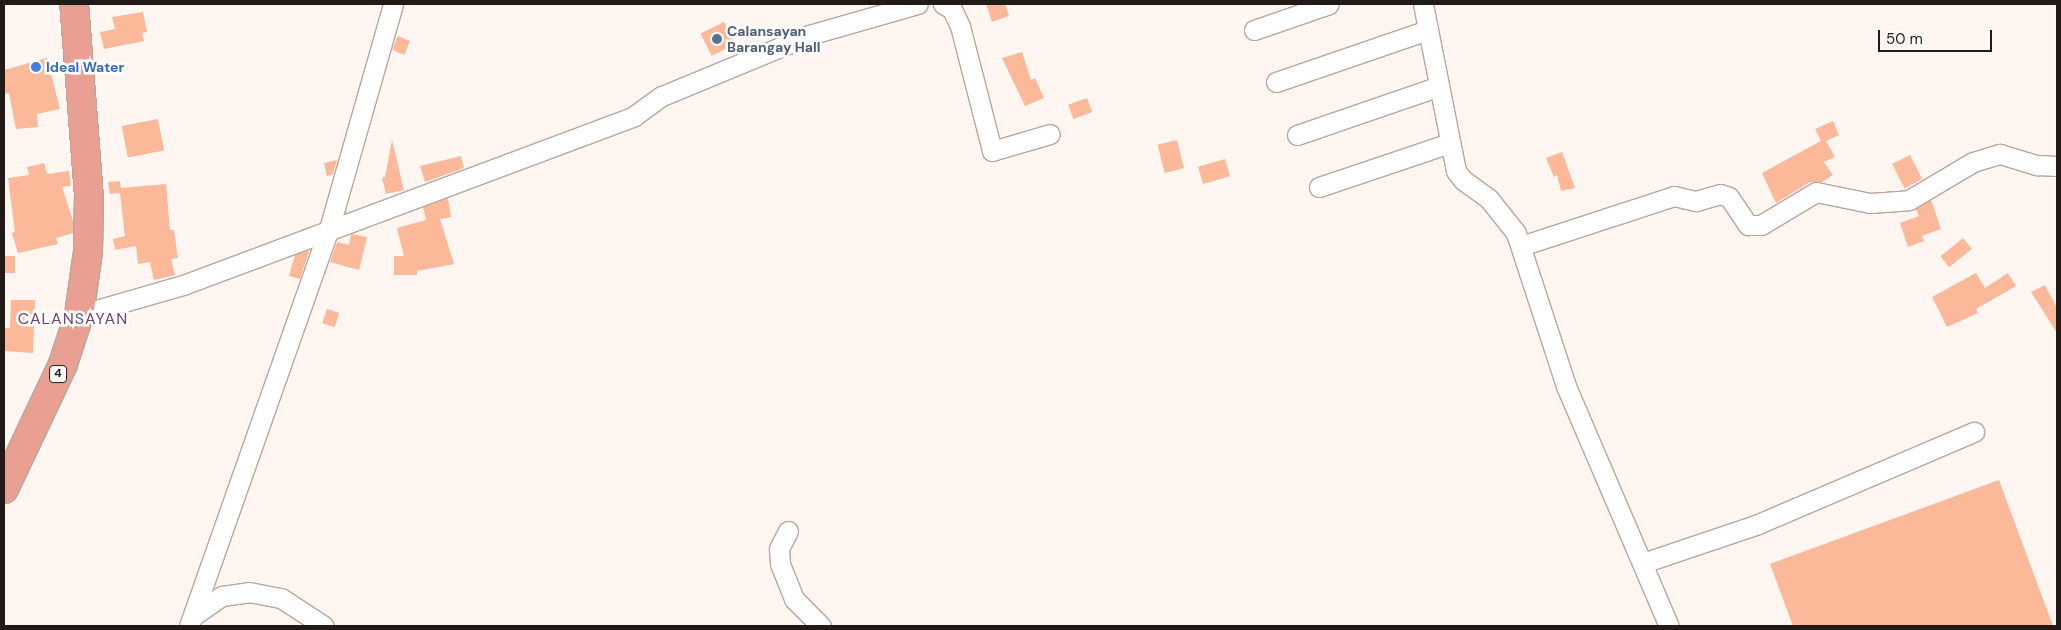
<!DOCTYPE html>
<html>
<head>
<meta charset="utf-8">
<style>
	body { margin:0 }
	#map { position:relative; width:2061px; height:630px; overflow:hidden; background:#fff6f2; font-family:"DM Sans",sans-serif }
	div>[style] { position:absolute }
	.building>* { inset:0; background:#fcb999; transform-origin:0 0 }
	.roads { filter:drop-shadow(1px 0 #b9a69c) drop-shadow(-1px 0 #b9a69c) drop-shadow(0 1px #b9a69c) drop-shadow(0 -1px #b9a69c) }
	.minor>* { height:19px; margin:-9.5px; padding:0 9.5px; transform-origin:9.5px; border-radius:9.5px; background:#fff }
	.highway>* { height:28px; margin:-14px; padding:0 14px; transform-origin:14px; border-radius:14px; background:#e9a092 }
	.dots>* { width:14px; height:14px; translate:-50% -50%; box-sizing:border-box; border:2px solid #fff; border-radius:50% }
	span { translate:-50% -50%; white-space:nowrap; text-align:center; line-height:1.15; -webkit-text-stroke:5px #fff; paint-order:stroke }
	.shield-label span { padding:1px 4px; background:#fff; border:1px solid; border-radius:4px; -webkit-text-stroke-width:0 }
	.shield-label { font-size:12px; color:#211a16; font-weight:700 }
	.service-label { font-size:14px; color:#4e5e75; font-weight:700 }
	.left { translate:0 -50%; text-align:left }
	.shop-label { font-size:14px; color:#366cbe; font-weight:700 }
	.quarter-label { font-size:16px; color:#724174; letter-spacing:1px }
	.frame { position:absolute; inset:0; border:5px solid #211a16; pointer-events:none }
	.scale { position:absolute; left:1878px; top:30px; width:114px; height:22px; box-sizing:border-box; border:2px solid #211a16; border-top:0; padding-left:6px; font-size:15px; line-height:18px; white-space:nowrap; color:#211a16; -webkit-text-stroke:4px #fff; paint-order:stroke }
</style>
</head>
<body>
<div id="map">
	<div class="building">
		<i style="clip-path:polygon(986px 4px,1005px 4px,1009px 16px,992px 22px)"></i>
		<i style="clip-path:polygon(143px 12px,147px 32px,142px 33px,144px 41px,104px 49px,100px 32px,115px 29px,112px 17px)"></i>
		<i style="left:724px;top:22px;width:25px;height:26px;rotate:64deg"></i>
		<i style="left:398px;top:36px;width:13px;height:15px;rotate:23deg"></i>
		<i style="clip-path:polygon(1022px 52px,1031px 80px,1035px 78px,1044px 98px,1025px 106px,1002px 58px)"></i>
		<i style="clip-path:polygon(47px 58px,60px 109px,37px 114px,38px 127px,16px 129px,9px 93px,4px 94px,4px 70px)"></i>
		<i style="left:1087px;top:98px;width:15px;height:20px;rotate:70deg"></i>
		<i style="left:158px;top:119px;width:32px;height:37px;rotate:79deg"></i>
		<i style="clip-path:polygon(1833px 121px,1839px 135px,1826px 141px,1835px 157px,1824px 162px,1833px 175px,1822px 182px,1810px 182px,1776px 203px,1762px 173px,1821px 141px,1815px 129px)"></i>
		<i style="clip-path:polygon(392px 140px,404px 190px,386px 194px,382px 178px,385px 177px)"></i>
		<i style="left:1177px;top:140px;width:29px;height:20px;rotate:76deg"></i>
		<i style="clip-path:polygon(1562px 152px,1575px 188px,1561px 191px,1557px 175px,1554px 177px,1546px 158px)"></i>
		<i style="left:1910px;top:155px;width:27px;height:20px;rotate:63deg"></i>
		<i style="clip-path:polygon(461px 156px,464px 168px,425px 182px,420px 166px)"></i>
		<i style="left:1225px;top:159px;width:18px;height:28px;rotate:74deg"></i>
		<i style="clip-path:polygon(337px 160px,333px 174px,327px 176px,324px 163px)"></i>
		<i style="clip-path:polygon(44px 163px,47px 174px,69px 171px,71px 186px,62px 187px,73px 221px,73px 233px,56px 238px,58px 244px,18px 253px,12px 233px,15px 232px,8px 178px,29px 175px,27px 167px)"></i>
		<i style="clip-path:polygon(120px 181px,121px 188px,166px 184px,170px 230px,174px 230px,178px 258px,171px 259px,175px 275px,154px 280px,150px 262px,138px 264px,136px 246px,115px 250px,113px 239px,125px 236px,120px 193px,110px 194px,108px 182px)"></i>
		<i style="clip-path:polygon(448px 198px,451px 217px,440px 219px,454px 264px,417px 271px,417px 275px,394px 275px,394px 256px,404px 256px,397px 228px,426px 220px,423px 207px)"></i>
		<i style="clip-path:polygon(1931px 200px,1941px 229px,1922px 236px,1924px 241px,1908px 247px,1900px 223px,1919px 216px,1916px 209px)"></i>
		<i style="clip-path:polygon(351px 234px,367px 237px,359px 270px,330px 262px,337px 242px,349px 245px)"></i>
		<i style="left:1963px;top:238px;width:14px;height:29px;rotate:51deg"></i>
		<i style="clip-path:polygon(307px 251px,309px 251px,300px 279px,289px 276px,295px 255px)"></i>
		<i style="left:4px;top:256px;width:11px;height:17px"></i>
		<i style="clip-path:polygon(1976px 273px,1985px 288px,2008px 273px,2016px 286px,1976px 309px,1978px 313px,1947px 327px,1932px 297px)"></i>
		<i style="clip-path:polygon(2045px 285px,2057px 308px,2057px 333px,2031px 292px)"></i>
		<i style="clip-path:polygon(11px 300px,35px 300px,33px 353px,4px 351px,4px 328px,10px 328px)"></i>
		<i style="left:327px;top:309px;width:13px;height:15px;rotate:18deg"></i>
		<i style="clip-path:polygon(1999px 480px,2053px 626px,1793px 626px,1770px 564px)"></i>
	</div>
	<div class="roads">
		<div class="minor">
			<i style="left:943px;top:4px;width:10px;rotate:29deg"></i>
			<i style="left:952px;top:9px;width:19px;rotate:65deg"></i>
			<i style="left:960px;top:26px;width:129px;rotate:75.6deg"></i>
			<i style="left:992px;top:151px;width:60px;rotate:-16.3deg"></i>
			<i style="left:1423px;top:4px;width:170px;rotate:78.8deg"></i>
			<i style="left:1456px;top:171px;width:11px;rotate:52deg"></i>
			<i style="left:1463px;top:180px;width:32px;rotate:36deg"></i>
			<i style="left:1489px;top:199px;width:43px;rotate:51.5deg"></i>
			<i style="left:1516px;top:233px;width:161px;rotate:71.9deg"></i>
			<i style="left:1566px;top:386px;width:261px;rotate:66.8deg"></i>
			<i style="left:1254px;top:30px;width:79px;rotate:-19.1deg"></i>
			<i style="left:1276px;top:82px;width:161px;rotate:-18.9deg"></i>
			<i style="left:1297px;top:135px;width:150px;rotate:-19deg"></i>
			<i style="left:1319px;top:187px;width:138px;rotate:-18.6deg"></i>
			<i style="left:1521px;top:246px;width:161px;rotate:-18.1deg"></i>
			<i style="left:1674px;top:196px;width:23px;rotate:13deg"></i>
			<i style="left:1696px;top:201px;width:25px;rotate:-16deg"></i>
			<i style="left:1720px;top:194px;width:9px;rotate:18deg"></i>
			<i style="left:1729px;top:197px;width:34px;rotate:56deg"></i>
			<i style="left:1748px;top:225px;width:13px"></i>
			<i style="left:1761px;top:225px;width:64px;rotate:-31deg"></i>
			<i style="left:1816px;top:192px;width:55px;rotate:11.5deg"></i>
			<i style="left:1870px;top:203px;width:39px;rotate:-4deg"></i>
			<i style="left:1909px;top:200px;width:74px;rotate:-30.7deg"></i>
			<i style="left:1973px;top:162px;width:28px;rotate:-17deg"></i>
			<i style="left:2000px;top:154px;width:39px;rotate:17deg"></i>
			<i style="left:2037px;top:165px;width:20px;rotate:3deg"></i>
			<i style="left:79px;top:315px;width:108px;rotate:-16.1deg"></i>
			<i style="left:183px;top:285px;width:482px;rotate:-20.5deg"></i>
			<i style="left:634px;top:116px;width:34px;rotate:-36deg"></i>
			<i style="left:662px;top:96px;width:159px;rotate:-22.5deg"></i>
			<i style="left:809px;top:35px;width:113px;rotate:-15.9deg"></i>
			<i style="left:788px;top:531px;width:20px;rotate:117deg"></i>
			<i style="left:779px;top:549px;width:15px;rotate:86deg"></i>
			<i style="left:780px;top:564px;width:38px;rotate:68deg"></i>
			<i style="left:794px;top:599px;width:38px;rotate:45deg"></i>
			<i style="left:1643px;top:563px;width:121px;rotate:-18.7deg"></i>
			<i style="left:1758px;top:524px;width:235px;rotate:-23.1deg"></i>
			<i style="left:193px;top:616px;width:35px;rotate:-35deg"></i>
			<i style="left:222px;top:596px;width:27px;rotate:-8deg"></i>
			<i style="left:249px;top:592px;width:33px;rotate:11deg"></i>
			<i style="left:281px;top:598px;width:51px;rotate:33.1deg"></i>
			<i style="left:189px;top:626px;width:421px;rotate:-70.6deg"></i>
			<i style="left:329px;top:229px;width:234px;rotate:-74.1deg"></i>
		</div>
		<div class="highway">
			<i style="left:4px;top:489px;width:138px;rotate:-64.7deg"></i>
			<i style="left:63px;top:364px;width:52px;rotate:-71.9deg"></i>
			<i style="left:79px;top:315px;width:64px;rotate:-81.9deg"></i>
			<i style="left:88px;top:252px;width:55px;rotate:-89deg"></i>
			<i style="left:89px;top:197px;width:194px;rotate:-94.4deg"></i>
		</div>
	</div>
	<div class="dots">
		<i style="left:717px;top:39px;background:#5c6f8a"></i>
		<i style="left:36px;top:67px;background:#3f7fe0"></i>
	</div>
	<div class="shield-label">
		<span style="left:58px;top:374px">4</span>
	</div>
	<div class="service-label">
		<span class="left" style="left:727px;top:39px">Calansayan<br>Barangay Hall</span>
	</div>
	<div class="shop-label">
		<span class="left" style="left:46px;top:67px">Ideal Water</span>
	</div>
	<div class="quarter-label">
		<span style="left:73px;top:319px">CALANSAYAN</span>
	</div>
	<div class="frame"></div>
	<div class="scale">50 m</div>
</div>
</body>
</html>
